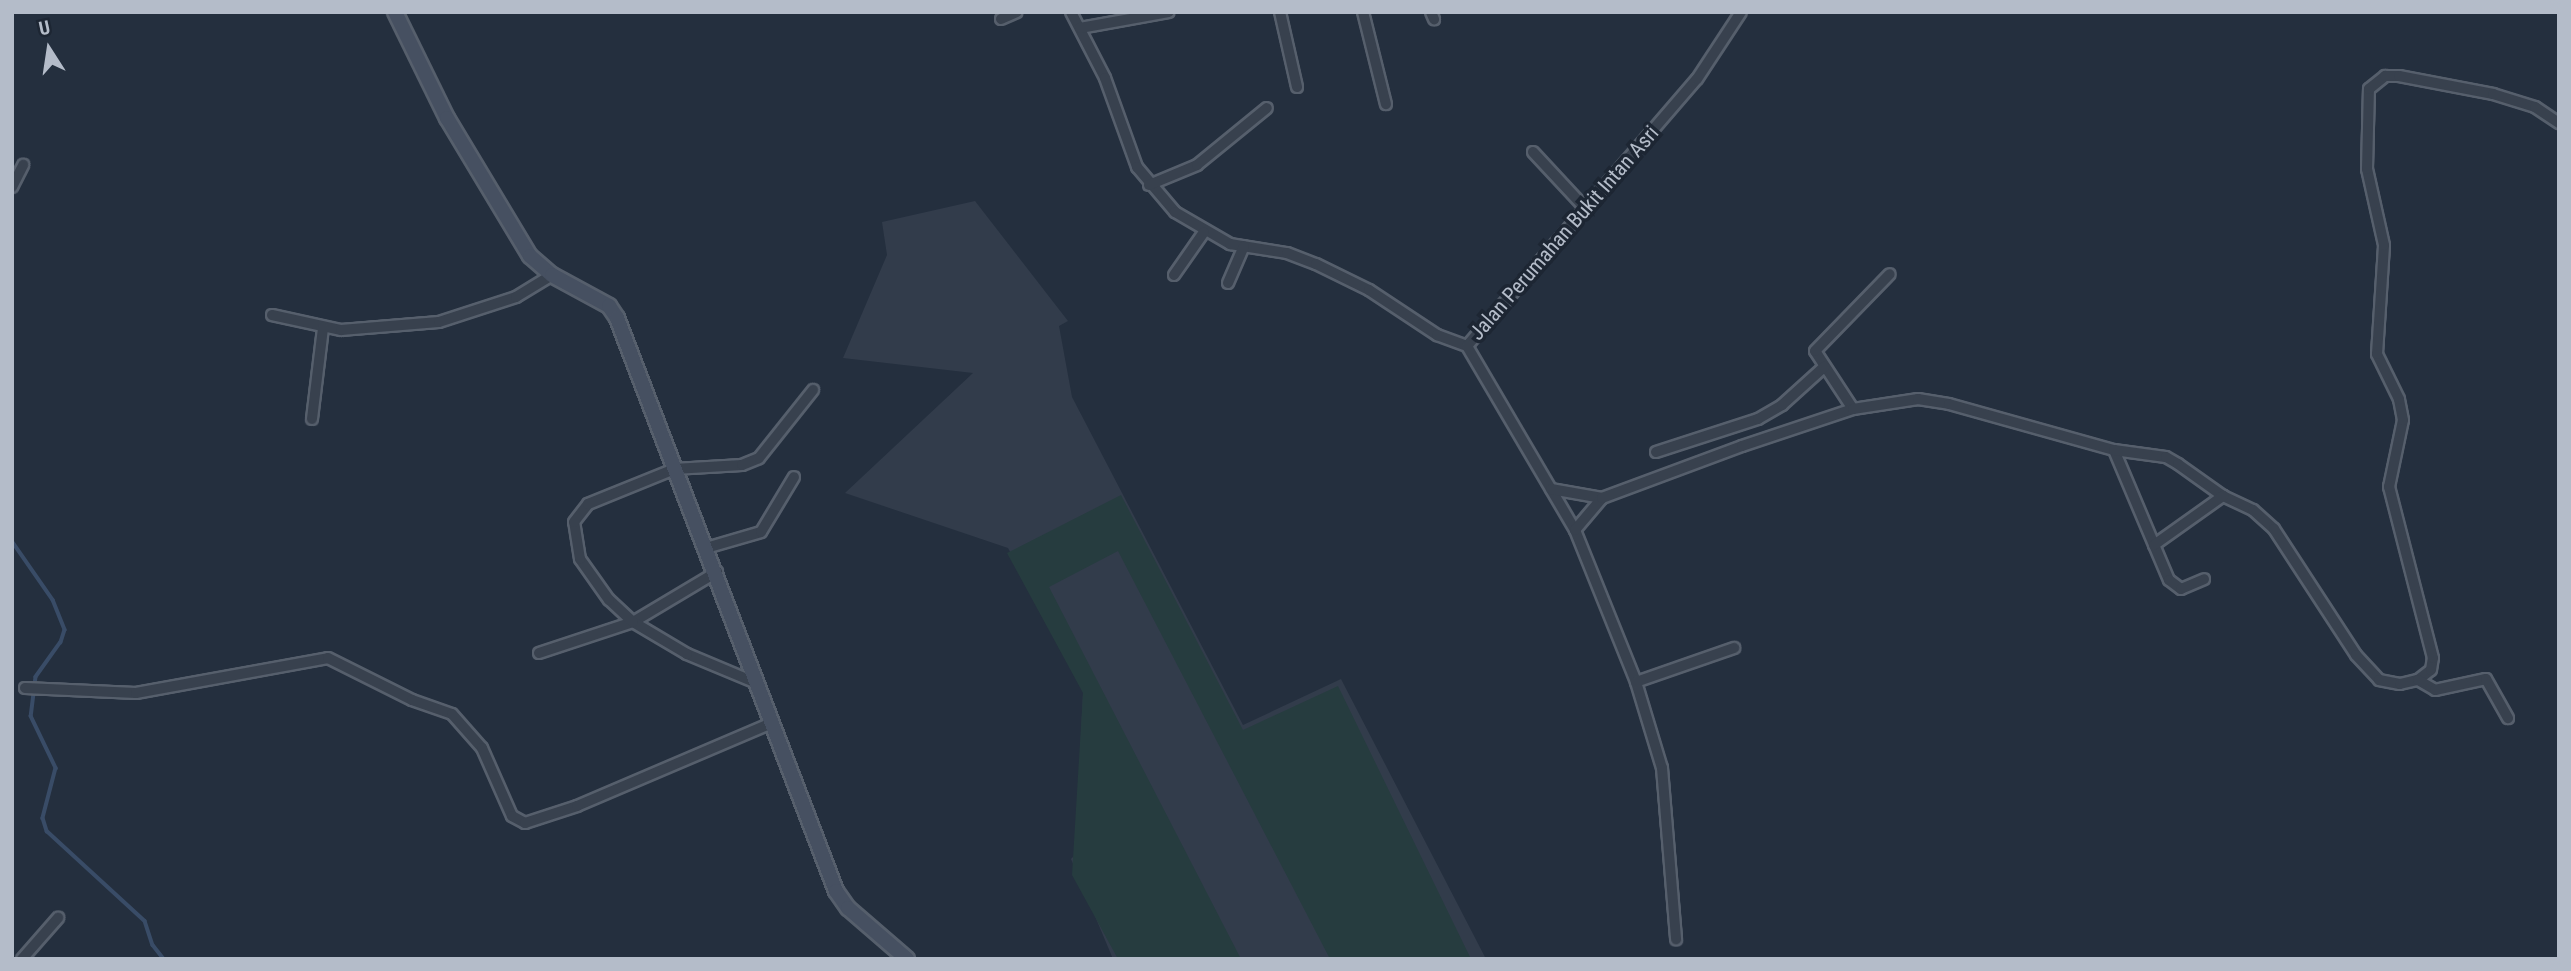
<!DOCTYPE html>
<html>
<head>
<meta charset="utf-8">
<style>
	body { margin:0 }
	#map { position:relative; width:2571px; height:971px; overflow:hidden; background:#242f3e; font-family:"Roboto Condensed",sans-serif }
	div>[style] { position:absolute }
	.airport>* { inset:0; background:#323c4b }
	.green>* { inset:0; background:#263c3f }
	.stream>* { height:3.5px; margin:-1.75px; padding:0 1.75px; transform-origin:1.75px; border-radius:1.75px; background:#394c67 }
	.roads { filter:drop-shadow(2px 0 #565f6c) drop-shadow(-2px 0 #565f6c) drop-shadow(0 2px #565f6c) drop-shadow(0 -2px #565f6c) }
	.street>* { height:10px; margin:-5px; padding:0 5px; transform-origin:5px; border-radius:5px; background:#38414e }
	.secondary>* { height:14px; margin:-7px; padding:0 7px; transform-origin:7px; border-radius:7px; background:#465061 }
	span { translate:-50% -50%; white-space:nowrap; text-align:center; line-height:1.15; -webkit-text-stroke:7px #1d2633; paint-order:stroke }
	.street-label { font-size:21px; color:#b4bcc9 }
	.frame { position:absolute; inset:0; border:14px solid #b4bcc9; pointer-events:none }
	.north { position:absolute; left:14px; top:14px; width:70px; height:70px; -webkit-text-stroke:5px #1d2633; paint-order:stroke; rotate:348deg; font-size:19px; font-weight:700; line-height:28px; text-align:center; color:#b4bcc9 }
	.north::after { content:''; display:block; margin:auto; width:24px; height:32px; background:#b4bcc9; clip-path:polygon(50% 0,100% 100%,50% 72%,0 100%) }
</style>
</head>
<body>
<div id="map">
	<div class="airport">
		<i style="clip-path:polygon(975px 201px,1068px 321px,1059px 326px,1072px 397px,1243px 725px,1341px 679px,1486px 959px,1113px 959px,1071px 859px,1075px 855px,1083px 692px,1008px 548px,845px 493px,973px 373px,843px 358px,887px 255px,882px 222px)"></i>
	</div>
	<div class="green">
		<i style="clip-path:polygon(1121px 495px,1243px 730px,1338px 686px,1471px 959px,1330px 959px,1118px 551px,1049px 587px,1241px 959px,1118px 959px,1072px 875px,1083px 693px,1007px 553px)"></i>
	</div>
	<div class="stream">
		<i style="left:12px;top:541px;width:72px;rotate:55.2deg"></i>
		<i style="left:53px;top:600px;width:32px;rotate:68deg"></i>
		<i style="left:65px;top:630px;width:13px;rotate:108deg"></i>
		<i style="left:61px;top:642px;width:43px;rotate:125.5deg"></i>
		<i style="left:36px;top:677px;width:39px;rotate:97deg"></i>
		<i style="left:31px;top:716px;width:58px;rotate:64.3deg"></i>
		<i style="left:56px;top:768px;width:52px;rotate:104.6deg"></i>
		<i style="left:43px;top:818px;width:14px;rotate:73deg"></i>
		<i style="left:47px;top:831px;width:133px;rotate:42.6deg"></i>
		<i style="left:145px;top:921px;width:25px;rotate:72deg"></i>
		<i style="left:153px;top:945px;width:18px;rotate:52deg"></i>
	</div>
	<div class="roads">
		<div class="street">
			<i style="left:1071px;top:12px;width:74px;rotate:62.7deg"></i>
			<i style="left:1105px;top:78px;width:95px;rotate:70.2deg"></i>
			<i style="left:1137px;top:167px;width:59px;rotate:49.8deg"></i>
			<i style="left:1175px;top:212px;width:64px;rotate:30.2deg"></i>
			<i style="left:1230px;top:244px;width:58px;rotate:9deg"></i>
			<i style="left:1287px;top:253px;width:31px;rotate:21deg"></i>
			<i style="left:1316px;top:264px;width:59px;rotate:26.1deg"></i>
			<i style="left:1369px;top:290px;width:82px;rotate:33.5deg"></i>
			<i style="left:1437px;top:335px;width:32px;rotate:20deg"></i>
			<i style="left:1467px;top:346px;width:352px;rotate:-49.3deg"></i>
			<i style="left:1697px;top:79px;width:80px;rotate:-56.7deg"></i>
			<i style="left:1280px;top:12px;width:77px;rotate:77.2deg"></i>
			<i style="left:1363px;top:12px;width:95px;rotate:76deg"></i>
			<i style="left:1431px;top:12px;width:8px;rotate:67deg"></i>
			<i style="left:1001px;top:19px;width:17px;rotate:-24deg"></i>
			<i style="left:1080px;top:28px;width:90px;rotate:-10.2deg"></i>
			<i style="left:1533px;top:152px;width:78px;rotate:47.1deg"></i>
			<i style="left:1149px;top:185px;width:52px;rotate:-22.6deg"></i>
			<i style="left:1197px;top:165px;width:90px;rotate:-39.2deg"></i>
			<i style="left:12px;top:187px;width:25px;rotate:-63deg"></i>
			<i style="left:1174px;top:275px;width:52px;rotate:-55.1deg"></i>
			<i style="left:1228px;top:283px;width:40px;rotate:-66.6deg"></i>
			<i style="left:272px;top:315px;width:71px;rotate:12.3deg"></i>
			<i style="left:341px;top:330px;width:98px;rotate:-4.7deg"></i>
			<i style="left:439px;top:322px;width:81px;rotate:-18deg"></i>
			<i style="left:516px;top:297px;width:42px;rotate:-31.4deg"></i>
			<i style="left:1467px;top:346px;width:213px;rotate:59.6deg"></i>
			<i style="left:1575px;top:530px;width:164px;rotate:68.1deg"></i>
			<i style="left:1636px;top:682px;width:90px;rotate:73.2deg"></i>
			<i style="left:1662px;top:768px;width:172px;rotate:85.3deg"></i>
			<i style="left:1853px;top:409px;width:69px;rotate:-123.2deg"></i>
			<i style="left:1815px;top:351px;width:107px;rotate:-45.8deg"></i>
			<i style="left:312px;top:419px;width:92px;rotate:-83.1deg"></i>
			<i style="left:2114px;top:450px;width:141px;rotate:67.1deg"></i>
			<i style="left:2169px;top:580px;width:15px;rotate:37deg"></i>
			<i style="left:2181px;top:589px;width:25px;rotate:-23deg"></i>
			<i style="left:1656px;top:452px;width:107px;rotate:-17.9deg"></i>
			<i style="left:1758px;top:419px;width:28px;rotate:-30deg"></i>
			<i style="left:1782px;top:405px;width:57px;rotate:-42.1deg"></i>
			<i style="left:1551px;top:489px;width:52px;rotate:10deg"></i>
			<i style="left:1575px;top:530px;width:42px;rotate:-49.8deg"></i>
			<i style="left:1602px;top:498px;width:149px;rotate:-20.4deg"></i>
			<i style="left:1742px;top:446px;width:117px;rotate:-18.4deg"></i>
			<i style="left:1853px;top:409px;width:66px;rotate:-8.7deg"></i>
			<i style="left:1918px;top:399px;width:31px;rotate:9deg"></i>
			<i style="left:1949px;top:404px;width:171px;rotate:15.6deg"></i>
			<i style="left:2114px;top:450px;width:52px;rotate:7.7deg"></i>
			<i style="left:2166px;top:457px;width:14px;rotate:30deg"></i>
			<i style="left:2178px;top:464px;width:55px;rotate:35.4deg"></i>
			<i style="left:2223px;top:496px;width:33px;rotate:25deg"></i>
			<i style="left:2253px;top:510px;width:28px;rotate:42deg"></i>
			<i style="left:2274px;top:529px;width:150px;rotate:56.9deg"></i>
			<i style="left:2356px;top:655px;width:34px;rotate:47deg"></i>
			<i style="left:2379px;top:680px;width:21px;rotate:11deg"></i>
			<i style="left:2400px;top:684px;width:18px;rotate:-13deg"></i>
			<i style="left:2418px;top:680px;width:16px;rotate:-38deg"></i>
			<i style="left:2431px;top:670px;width:12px;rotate:-81deg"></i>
			<i style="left:2433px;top:658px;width:177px;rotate:-104.4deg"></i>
			<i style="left:2389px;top:487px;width:68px;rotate:-78.2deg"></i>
			<i style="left:2403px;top:420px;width:21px;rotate:-101deg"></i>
			<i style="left:2399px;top:399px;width:50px;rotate:-116.1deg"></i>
			<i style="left:2377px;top:354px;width:109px;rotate:-86.3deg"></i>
			<i style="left:2384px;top:245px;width:78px;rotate:-102.6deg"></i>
			<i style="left:2367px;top:169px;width:80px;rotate:-88.6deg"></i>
			<i style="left:2369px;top:89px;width:21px;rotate:-39deg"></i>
			<i style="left:2385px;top:76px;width:14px"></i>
			<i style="left:2399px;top:76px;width:96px;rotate:10.8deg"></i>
			<i style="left:2493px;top:94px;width:44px;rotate:17.2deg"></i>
			<i style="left:2535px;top:107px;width:29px;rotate:34deg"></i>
			<i style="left:2154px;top:545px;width:85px;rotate:-35.4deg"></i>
			<i style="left:706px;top:548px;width:57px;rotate:-16.2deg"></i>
			<i style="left:761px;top:532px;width:64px;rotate:-59deg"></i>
			<i style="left:539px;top:653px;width:99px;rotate:-18.3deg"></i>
			<i style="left:633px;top:622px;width:98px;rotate:-30.8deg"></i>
			<i style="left:2418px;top:680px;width:20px;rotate:30deg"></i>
			<i style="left:2435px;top:690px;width:52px;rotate:-12.2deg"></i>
			<i style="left:2486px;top:679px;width:45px;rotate:60.6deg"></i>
			<i style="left:754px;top:682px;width:73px;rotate:-157.3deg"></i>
			<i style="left:687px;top:654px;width:63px;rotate:-149.3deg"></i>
			<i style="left:633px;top:622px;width:33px;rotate:-137deg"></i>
			<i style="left:609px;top:600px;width:50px;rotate:-125.3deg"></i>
			<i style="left:580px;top:559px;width:37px;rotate:-99deg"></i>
			<i style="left:574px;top:522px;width:23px;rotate:-52deg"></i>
			<i style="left:588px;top:504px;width:93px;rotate:-22.1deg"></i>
			<i style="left:674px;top:469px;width:68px;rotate:-3.4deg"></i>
			<i style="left:742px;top:465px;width:18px;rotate:-22deg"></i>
			<i style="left:759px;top:458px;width:87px;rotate:-51.5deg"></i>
			<i style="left:1636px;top:682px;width:104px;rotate:-19.1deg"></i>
			<i style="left:25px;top:688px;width:111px;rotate:2.6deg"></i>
			<i style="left:136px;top:693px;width:195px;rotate:-10.3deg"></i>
			<i style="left:328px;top:658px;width:94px;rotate:26.6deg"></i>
			<i style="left:412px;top:700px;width:42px;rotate:19.3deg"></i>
			<i style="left:452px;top:714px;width:45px;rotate:48.6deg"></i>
			<i style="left:482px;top:748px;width:74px;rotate:66.2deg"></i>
			<i style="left:512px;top:816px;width:15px;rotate:28deg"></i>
			<i style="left:525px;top:823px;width:55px;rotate:-18.1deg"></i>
			<i style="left:577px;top:806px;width:212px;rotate:-23.1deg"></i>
			<i style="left:22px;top:959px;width:55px;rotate:-48.7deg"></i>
		</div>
		<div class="secondary">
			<i style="left:395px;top:12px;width:118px;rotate:63.9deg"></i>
			<i style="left:447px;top:118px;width:161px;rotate:59deg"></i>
			<i style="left:530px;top:256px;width:29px;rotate:41deg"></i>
			<i style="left:552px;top:275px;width:65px;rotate:28.5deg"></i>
			<i style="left:609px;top:306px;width:14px;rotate:56deg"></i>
			<i style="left:617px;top:318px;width:613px;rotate:69.08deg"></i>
			<i style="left:836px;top:891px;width:21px;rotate:55deg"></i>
			<i style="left:848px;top:908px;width:78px;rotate:40.8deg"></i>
		</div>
	</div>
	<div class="street-label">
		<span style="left:1564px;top:233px;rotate:-49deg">Jalan Perumahan Bukit Intan Asri</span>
	</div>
	<div class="frame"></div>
	<div class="north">U</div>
</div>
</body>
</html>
